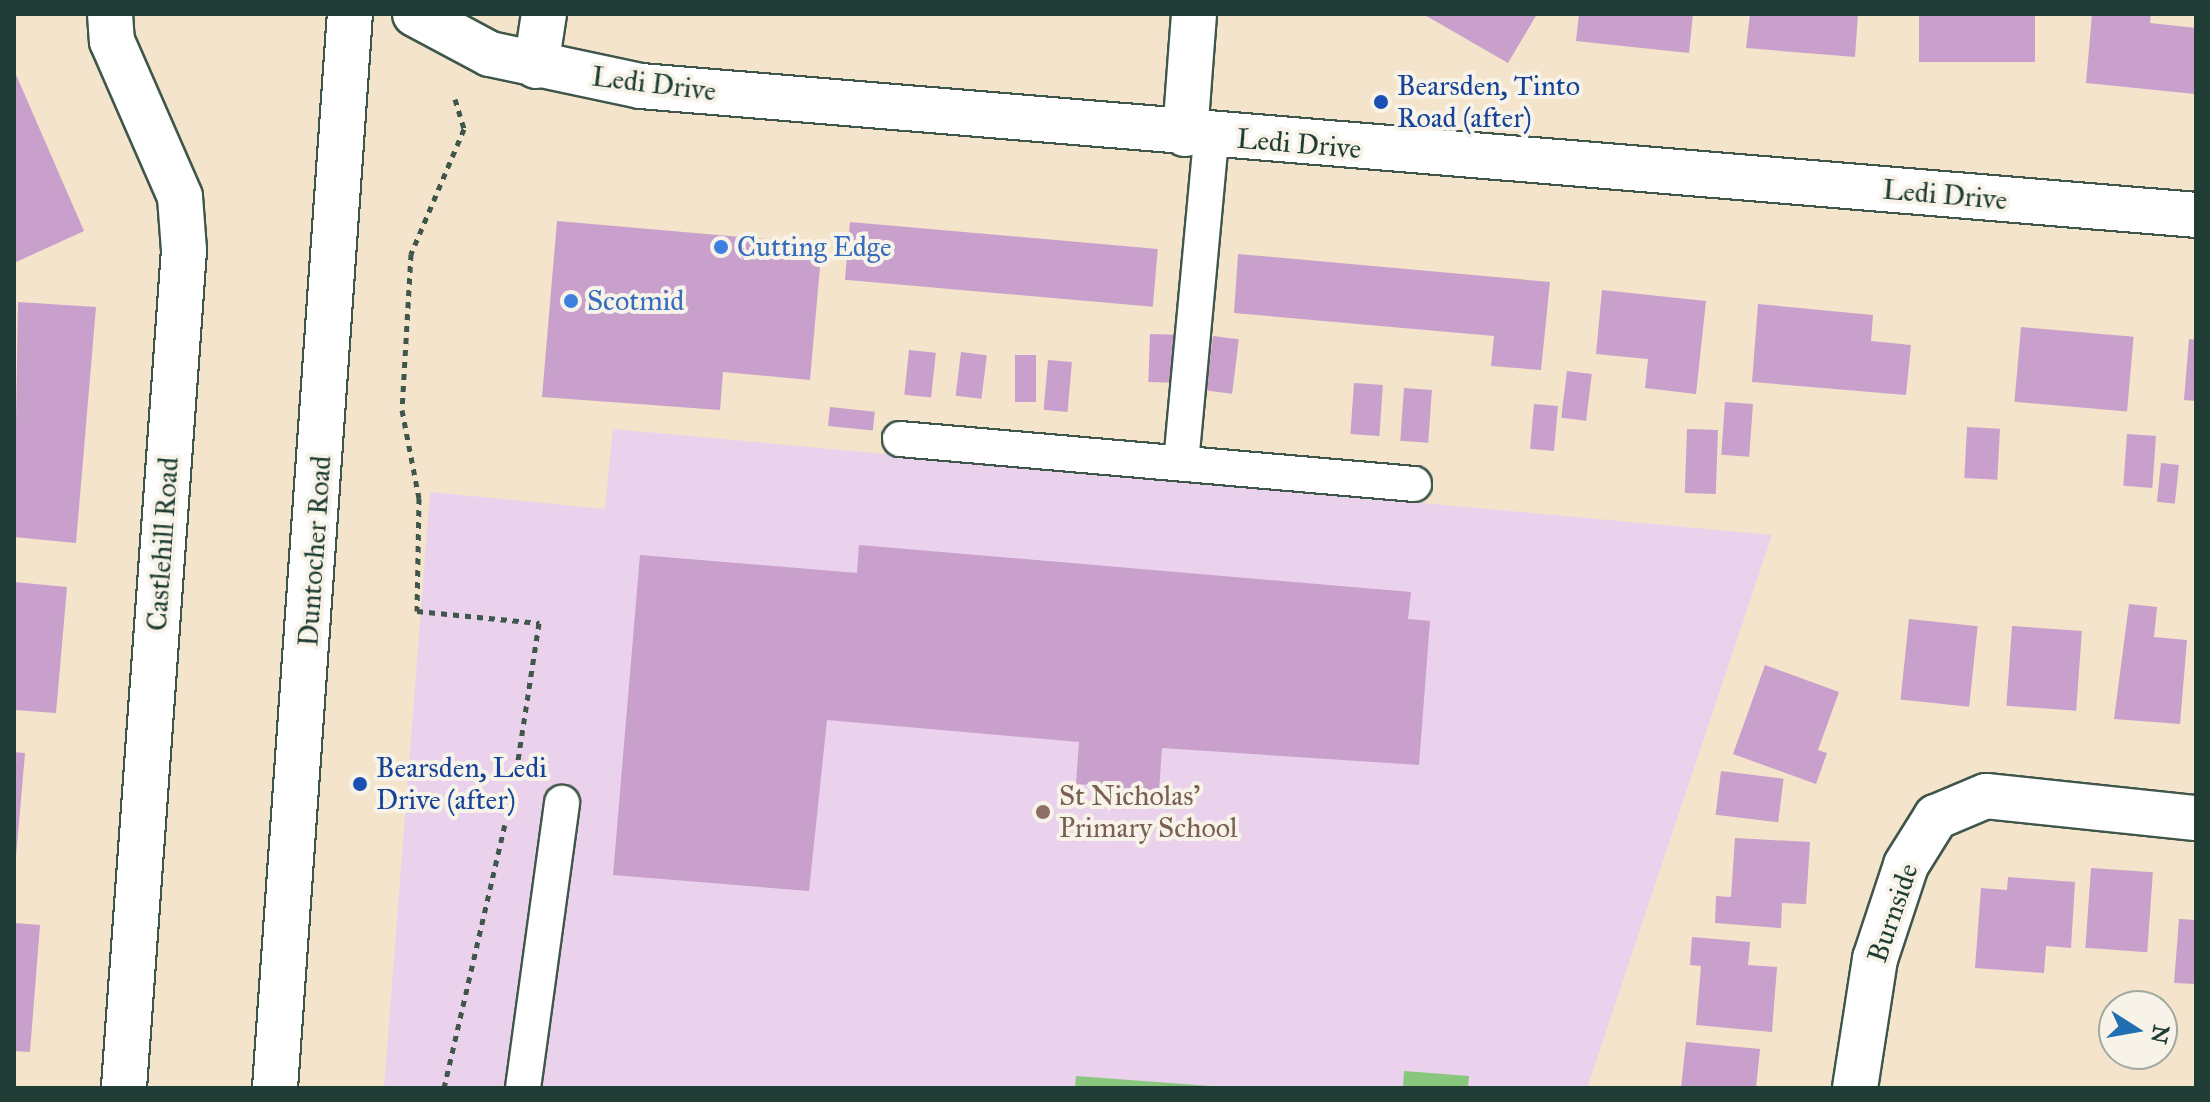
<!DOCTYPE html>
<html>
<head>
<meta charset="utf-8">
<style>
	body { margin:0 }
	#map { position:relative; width:2210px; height:1102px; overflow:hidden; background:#f3e4cb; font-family:"IM FELL Great Primer",serif }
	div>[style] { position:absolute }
	.built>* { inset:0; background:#ead1ec }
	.green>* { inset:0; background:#8ac77e }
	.building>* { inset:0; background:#c8a0cb; transform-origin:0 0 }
	.path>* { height:5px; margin-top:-2.5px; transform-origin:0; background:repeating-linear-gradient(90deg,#3f564b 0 6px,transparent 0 12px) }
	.roads { filter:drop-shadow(2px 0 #3f564b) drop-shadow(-2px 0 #3f564b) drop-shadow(0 2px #3f564b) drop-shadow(0 -2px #3f564b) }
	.lane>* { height:34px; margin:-17px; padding:0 17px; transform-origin:17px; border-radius:17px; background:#fff }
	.street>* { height:44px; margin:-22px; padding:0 22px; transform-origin:22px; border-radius:22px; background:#fff }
	.secondary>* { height:44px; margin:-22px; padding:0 22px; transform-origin:22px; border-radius:22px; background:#fff }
	.primary>* { height:44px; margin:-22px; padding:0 22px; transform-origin:22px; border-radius:22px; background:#fff }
	.dots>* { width:22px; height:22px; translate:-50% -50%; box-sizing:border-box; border:4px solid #f7f3e8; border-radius:50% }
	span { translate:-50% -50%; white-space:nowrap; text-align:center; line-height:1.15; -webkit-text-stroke:8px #f7f3e8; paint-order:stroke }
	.street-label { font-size:28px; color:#1f3d34 }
	.transit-label { font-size:28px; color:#164399 }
	.left { translate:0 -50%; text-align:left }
	.shop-label { font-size:28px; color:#366cbe }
	.education-label { font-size:28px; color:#785e54 }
	.frame { position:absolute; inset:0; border:16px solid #1f3d34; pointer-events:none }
	.north { position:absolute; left:2098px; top:990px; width:80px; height:80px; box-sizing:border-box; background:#f7f3e8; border:2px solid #a1aaa0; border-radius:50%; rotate:101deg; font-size:22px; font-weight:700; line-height:32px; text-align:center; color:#1f3d34 }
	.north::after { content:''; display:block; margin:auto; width:28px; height:36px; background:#1f6fb2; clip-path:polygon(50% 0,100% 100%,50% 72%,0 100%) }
</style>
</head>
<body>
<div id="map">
	<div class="built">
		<i style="clip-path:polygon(613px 429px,1772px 535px,1587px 1088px,384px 1088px,430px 492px,605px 509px)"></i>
	</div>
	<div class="green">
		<i style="clip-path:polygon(1404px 1071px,1469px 1076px,1468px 1088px,1403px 1088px)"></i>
		<i style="clip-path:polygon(1076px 1076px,1237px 1088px,1075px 1088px)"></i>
	</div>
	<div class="building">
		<i style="clip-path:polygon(1423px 14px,1537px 14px,1508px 63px)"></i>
		<i style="clip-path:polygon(1579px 14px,1693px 14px,1689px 53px,1576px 41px)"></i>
		<i style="clip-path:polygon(1750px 14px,1858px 14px,1855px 57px,1746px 48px)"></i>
		<i style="left:1919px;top:14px;width:116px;height:48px"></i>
		<i style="clip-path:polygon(2092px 14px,2151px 14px,2150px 23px,2196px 28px,2195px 94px,2086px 83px)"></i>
		<i style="clip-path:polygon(14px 70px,84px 231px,14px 263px)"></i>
		<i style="clip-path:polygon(557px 221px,822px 244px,810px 380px,723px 372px,720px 410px,542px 397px)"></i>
		<i style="left:850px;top:222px;width:309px;height:58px;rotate:5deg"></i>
		<i style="clip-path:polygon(1238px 254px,1550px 282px,1541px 370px,1491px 366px,1494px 336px,1234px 313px)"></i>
		<i style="clip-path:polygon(1602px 290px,1706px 301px,1696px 394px,1645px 388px,1648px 359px,1596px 354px)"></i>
		<i style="clip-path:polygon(18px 302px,96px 307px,76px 543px,14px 537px)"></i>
		<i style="clip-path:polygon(1758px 304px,1873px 315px,1871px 341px,1911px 345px,1906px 395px,1752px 382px)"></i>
		<i style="left:2021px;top:327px;width:113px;height:75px;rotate:5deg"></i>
		<i style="left:1150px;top:334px;width:24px;height:48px;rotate:2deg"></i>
		<i style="left:1213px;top:336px;width:26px;height:55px;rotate:7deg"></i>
		<i style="clip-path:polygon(2189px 339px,2196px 340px,2196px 401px,2184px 400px)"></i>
		<i style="left:909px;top:350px;width:27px;height:45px;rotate:6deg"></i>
		<i style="left:961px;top:352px;width:26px;height:44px;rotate:7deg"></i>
		<i style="left:1015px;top:355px;width:21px;height:47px"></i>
		<i style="left:1048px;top:360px;width:24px;height:50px;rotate:5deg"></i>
		<i style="left:1567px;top:371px;width:25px;height:47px;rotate:7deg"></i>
		<i style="left:1354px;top:383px;width:29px;height:51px;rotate:4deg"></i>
		<i style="left:1404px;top:388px;width:28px;height:53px;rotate:4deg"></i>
		<i style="left:1725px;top:402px;width:28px;height:53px;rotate:4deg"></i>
		<i style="left:1534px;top:404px;width:24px;height:45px;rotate:5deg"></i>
		<i style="left:830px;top:407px;width:45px;height:19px;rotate:6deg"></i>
		<i style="left:1967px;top:427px;width:33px;height:51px;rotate:3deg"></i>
		<i style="left:1687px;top:429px;width:31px;height:64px;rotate:2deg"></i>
		<i style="left:2127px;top:434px;width:29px;height:52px;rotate:4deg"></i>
		<i style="left:2161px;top:463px;width:18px;height:39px;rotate:6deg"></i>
		<i style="clip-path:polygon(859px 545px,1411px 592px,1408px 619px,1430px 621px,1419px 765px,1162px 748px,1159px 791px,1076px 784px,1079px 742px,827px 720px,809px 891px,613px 875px,640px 555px,857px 573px)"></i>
		<i style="clip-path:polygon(14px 582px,67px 587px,56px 713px,14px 710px)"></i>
		<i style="clip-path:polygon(2129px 604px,2157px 607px,2154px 637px,2187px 640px,2180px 724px,2114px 719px)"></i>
		<i style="left:1909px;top:619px;width:69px;height:81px;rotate:6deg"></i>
		<i style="left:2012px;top:626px;width:70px;height:80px;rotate:4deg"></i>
		<i style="clip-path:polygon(1765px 665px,1839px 692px,1818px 750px,1827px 753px,1816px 784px,1733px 754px)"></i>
		<i style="clip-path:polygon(14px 752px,25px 753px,16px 857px,14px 857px)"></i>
		<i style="left:1721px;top:771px;width:63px;height:44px;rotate:7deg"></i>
		<i style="clip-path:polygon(1735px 838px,1810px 842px,1806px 904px,1782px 903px,1781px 928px,1715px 923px,1716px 896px,1731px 897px)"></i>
		<i style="left:2091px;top:868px;width:62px;height:80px;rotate:4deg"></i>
		<i style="clip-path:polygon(2008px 877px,2075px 882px,2071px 948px,2046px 946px,2044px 973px,1975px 968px,1981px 888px,2007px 890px)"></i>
		<i style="clip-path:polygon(2179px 919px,2196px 920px,2196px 984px,2174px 983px)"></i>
		<i style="clip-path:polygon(14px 923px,40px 925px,30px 1052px,14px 1051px)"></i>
		<i style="clip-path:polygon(1692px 937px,1750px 942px,1748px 965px,1777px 967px,1772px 1032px,1696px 1025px,1701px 966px,1690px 965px)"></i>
		<i style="clip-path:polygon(1686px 1042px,1760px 1049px,1756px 1088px,1681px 1088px)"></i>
	</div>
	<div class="path">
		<i style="left:455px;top:99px;width:31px;rotate:73deg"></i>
		<i style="left:464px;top:129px;width:136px;rotate:113deg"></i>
		<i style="left:411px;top:254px;width:156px;rotate:93.3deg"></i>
		<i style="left:402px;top:410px;width:90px;rotate:79.1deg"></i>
		<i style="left:419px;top:498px;width:113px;rotate:91deg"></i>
		<i style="left:417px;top:611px;width:123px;rotate:5.6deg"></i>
		<i style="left:539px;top:623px;width:158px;rotate:98.7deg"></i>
		<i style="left:444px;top:1088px;width:271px;rotate:-77deg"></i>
	</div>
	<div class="roads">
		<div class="lane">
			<i style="left:900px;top:439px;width:516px;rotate:5deg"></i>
			<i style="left:1181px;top:463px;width:327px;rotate:-84.7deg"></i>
			<i style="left:523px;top:1088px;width:288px;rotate:-82.2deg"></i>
		</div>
		<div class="street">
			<i style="left:110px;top:14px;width:27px;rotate:86deg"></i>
			<i style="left:112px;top:41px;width:170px;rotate:66.4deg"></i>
			<i style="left:180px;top:197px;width:53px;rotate:85.7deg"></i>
			<i style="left:184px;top:250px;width:840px;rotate:94.1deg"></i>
			<i style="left:536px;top:66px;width:53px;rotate:-81.3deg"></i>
			<i style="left:1185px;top:134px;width:120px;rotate:-85.7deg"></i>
			<i style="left:1855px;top:1088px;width:131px;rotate:-81.2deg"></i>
			<i style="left:1875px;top:959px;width:99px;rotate:-71.7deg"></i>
			<i style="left:1906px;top:865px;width:57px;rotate:-58deg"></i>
			<i style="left:1936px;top:817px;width:54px;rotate:-22.8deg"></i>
			<i style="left:1986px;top:796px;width:211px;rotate:6deg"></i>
		</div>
		<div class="secondary">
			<i style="left:415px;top:14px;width:85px;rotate:28.1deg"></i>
			<i style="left:490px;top:54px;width:154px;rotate:12deg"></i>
			<i style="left:641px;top:86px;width:1560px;rotate:4.74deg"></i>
		</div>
		<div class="primary">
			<i style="left:275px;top:1088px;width:1077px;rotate:-86.01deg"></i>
		</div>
	</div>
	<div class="dots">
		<i style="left:1381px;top:102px;background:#1a4fb4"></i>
		<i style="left:721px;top:247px;background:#3f7fe0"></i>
		<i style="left:571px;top:301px;background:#3f7fe0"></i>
		<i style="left:360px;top:784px;background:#1a4fb4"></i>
		<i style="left:1043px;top:812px;background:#8d6e63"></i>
	</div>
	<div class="street-label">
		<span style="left:654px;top:84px;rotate:7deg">Ledi Drive</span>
		<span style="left:1299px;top:144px;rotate:5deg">Ledi Drive</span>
		<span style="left:1945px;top:195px;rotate:5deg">Ledi Drive</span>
		<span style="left:163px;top:544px;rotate:-86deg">Castlehill Road</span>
		<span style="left:315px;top:551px;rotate:-86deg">Duntocher Road</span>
		<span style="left:1893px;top:913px;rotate:-71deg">Burnside</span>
	</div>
	<div class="transit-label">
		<span class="left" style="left:1397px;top:102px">Bearsden, Tinto<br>Road (after)</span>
		<span class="left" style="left:376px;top:784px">Bearsden, Ledi<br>Drive (after)</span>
	</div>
	<div class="shop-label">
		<span class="left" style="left:737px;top:247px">Cutting Edge</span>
		<span class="left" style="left:587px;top:301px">Scotmid</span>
	</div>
	<div class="education-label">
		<span class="left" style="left:1059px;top:812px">St Nicholas'<br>Primary School</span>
	</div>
	<div class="frame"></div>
	<div class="north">N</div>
</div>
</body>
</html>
